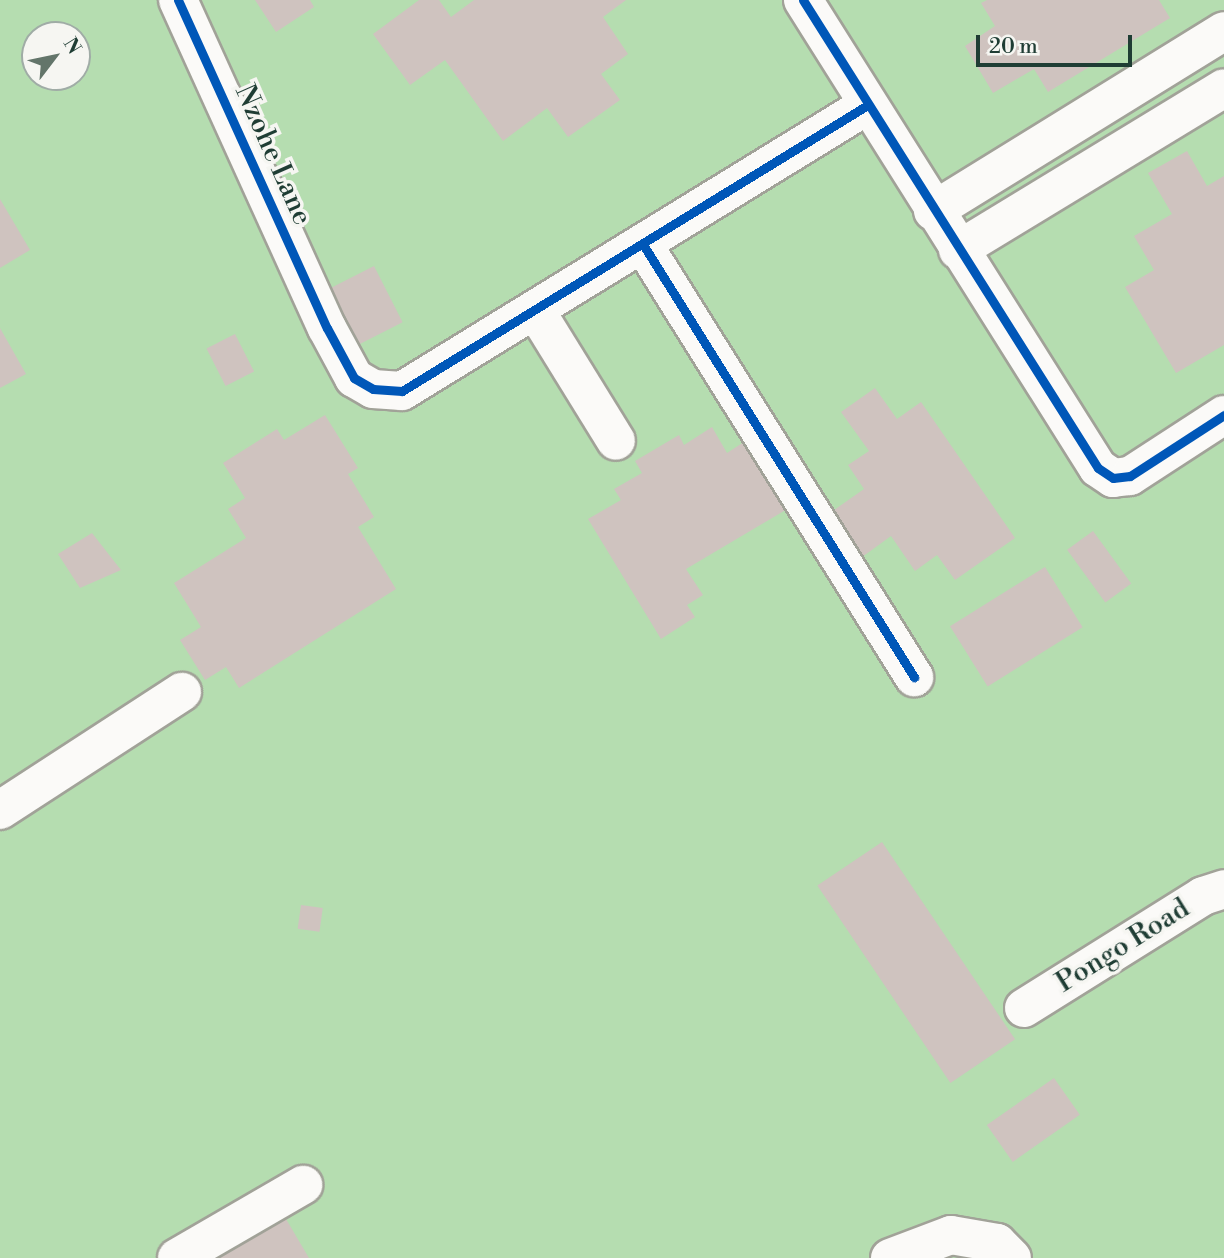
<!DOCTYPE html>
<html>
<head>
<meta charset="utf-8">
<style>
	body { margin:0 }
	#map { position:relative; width:1224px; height:1258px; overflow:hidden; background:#e2decd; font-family:"Libre Bodoni",serif }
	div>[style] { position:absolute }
	.green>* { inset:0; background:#b5ddb0 }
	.building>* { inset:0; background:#cfc3bf; transform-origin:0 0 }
	.roads { filter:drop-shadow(2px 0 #a1a298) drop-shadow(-2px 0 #a1a298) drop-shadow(0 2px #a1a298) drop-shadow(0 -2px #a1a298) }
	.street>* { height:38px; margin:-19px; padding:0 19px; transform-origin:19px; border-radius:19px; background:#fbfaf8 }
	.cycleway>* { height:9px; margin:-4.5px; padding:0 4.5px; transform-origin:4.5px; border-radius:4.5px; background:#0057b8 }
	span { translate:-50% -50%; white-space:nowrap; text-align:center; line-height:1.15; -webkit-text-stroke:7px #f6f6f2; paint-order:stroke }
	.street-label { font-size:28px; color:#1f3d34 }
	.north { position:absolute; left:21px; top:21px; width:70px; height:70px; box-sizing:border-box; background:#f6f6f2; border:2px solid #a0aca6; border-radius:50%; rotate:58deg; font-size:19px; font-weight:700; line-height:28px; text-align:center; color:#1f3d34 }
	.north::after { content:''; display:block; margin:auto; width:24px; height:32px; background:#63756a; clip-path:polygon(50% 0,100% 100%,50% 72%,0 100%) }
	.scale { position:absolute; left:976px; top:35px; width:156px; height:32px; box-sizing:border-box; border:4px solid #1f3d34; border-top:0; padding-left:9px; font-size:21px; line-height:24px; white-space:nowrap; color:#1f3d34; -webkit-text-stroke:5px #f6f6f2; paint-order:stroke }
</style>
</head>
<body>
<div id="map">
	<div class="green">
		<i style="clip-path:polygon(evenodd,0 0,1224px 0,1224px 1258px,0 1258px,0 0,35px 35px,77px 35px,77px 77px,35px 77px,35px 35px)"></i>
	</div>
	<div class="building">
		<i style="clip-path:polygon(255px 0,310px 0,314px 7px,276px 32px)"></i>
		<i style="clip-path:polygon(419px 0,439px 0,451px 17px,474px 0,626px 0,603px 17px,628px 54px,601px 74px,620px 100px,568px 137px,547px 108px,503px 141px,445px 60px,410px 85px,373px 34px)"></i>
		<i style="clip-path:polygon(987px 0,1159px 0,1170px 18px,1048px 92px,1034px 69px,993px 93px,965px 46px,995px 26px,981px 3px)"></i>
		<i style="clip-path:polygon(1187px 151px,1207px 186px,1224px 176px,1224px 345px,1176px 373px,1125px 287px,1154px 270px,1134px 236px,1172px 214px,1148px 173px)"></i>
		<i style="clip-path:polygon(0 199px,30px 250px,0 268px)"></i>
		<i style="left:374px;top:266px;width:63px;height:64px;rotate:63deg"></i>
		<i style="clip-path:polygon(0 328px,26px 374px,0 388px)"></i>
		<i style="left:235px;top:334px;width:42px;height:32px;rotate:63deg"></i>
		<i style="clip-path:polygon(875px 388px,897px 419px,921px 402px,1015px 538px,955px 580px,937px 555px,915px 571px,891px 536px,858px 560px,827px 515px,864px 489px,848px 465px,869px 451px,841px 412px)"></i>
		<i style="clip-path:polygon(325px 415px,358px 468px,348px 474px,374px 517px,358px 527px,396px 589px,239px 688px,226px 667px,205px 680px,180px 640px,201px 627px,174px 583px,246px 538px,228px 509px,245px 498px,223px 463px,277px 429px,284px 440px)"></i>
		<i style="clip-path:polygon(712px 427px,727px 453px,747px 440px,789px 508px,686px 569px,703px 595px,687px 605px,695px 617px,661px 639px,588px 519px,621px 500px,614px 489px,642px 473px,635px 461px,679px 435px,684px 445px)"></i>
		<i style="left:1093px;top:531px;width:65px;height:32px;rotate:54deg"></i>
		<i style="clip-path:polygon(92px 533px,121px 570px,80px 588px,58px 554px)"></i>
		<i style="left:1045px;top:567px;width:71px;height:112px;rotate:58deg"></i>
		<i style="left:882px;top:842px;width:238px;height:78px;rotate:56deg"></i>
		<i style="left:301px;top:905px;width:22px;height:24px;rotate:8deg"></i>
		<i style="left:1054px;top:1078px;width:45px;height:82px;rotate:55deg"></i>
		<i style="clip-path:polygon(286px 1219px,309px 1258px,216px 1258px)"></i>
	</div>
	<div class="roads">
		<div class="street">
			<i style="left:178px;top:0;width:360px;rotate:65.6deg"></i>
			<i style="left:327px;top:328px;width:57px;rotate:61.6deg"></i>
			<i style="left:354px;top:378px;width:22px;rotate:30deg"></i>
			<i style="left:373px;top:389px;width:29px;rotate:4deg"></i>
			<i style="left:402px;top:391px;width:545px;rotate:-31.56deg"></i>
			<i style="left:803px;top:0;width:553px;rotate:57.78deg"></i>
			<i style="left:1098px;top:468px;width:18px;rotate:34deg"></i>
			<i style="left:1113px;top:478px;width:17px;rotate:-7deg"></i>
			<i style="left:1130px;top:476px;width:112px;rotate:-33deg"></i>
			<i style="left:933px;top:211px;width:342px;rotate:-31.7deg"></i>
			<i style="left:644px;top:246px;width:509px;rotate:57.93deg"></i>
			<i style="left:958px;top:250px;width:311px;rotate:-31.3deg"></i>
			<i style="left:537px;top:313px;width:150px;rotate:58.3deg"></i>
			<i style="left:0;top:810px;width:217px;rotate:-33deg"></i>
			<i style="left:1024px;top:1008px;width:211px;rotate:-32deg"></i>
			<i style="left:1203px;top:896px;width:22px;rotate:-18deg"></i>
			<i style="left:177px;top:1258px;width:146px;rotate:-30.1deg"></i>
			<i style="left:890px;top:1258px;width:65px;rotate:-20.7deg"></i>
			<i style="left:951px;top:1235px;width:47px;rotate:9.9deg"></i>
			<i style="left:997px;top:1243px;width:21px;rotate:45deg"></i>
		</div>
	</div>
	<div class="cycleway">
		<i style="left:178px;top:0;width:360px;rotate:65.6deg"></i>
		<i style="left:327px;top:328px;width:57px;rotate:61.6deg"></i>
		<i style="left:354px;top:378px;width:22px;rotate:30deg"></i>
		<i style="left:373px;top:389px;width:29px;rotate:4deg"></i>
		<i style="left:402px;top:391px;width:545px;rotate:-31.56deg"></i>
		<i style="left:803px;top:0;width:553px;rotate:57.78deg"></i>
		<i style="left:1098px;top:468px;width:18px;rotate:34deg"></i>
		<i style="left:1113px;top:478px;width:17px;rotate:-7deg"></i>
		<i style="left:1130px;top:476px;width:112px;rotate:-33deg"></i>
		<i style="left:644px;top:246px;width:509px;rotate:57.93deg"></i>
	</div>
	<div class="street-label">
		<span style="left:273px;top:155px;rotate:66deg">Nzohe Lane</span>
		<span style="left:1123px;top:946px;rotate:-32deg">Pongo Road</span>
	</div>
	<div class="north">N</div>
	<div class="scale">20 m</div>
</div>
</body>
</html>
